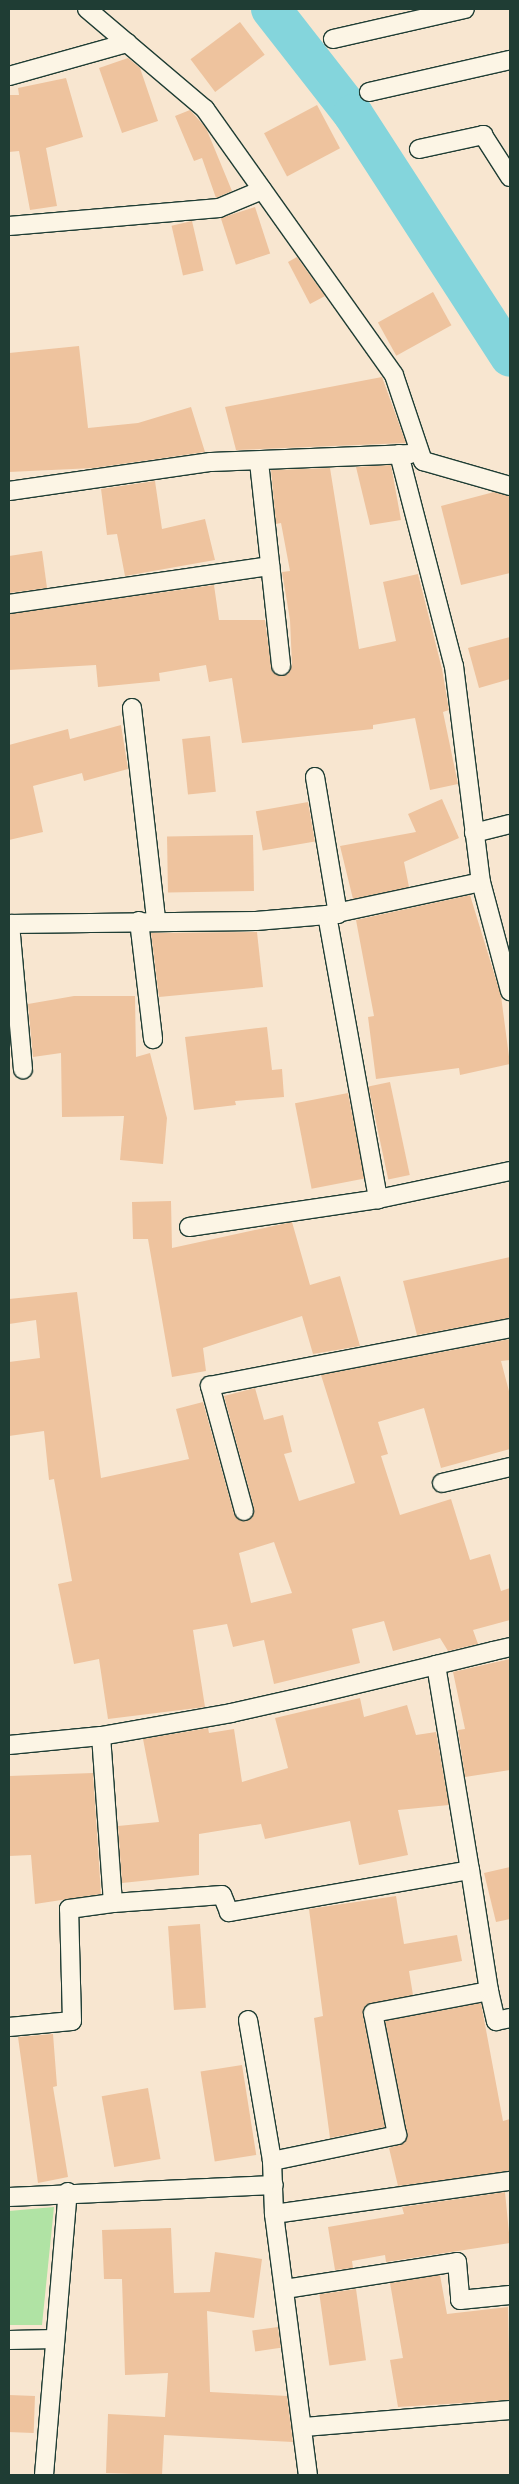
<!DOCTYPE html>
<html>
<head>
<meta charset="utf-8">
<style>
	body { margin:0 }
	#map { position:relative; width:519px; height:2484px; overflow:hidden; background:#f8e6d0; font-family:Mynerve,sans-serif }
	div>[style] { position:absolute }
	[style*='--x'] { left:calc(var(--x)*1px); top:calc(var(--y)*1px); width:calc(var(--w)*1px); rotate:calc(var(--a)*1deg) }
	.green>* { inset:0; background:#b0e3a4 }
	.river>* { height:40px; margin:-20px; padding:0 20px; transform-origin:20px; border-radius:20px; background:#84d5dc }
	.building>* { inset:0; background:#eec39e; transform-origin:0 0 }
	.roads { filter:drop-shadow(1px 0 #1f3d34) drop-shadow(-1px 0 #1f3d34) drop-shadow(0 1px #1f3d34) drop-shadow(0 -1px #1f3d34) }
	.minor>* { height:18px; margin:-9px; padding:0 9px; transform-origin:9px; border-radius:9px; background:#fcf5e5 }
	span { translate:-50% -50%; white-space:nowrap; text-align:center; line-height:1.15; -webkit-text-stroke:4px #fcf5e5; paint-order:stroke }
	.frame { position:absolute; inset:0; border:10px solid #1f3d34; pointer-events:none }
</style>
</head>
<body>
<div id="map">
	<div class="green">
		<div style="clip-path:polygon(54px 2207px,42px 2325px,9px 2325px,9px 2211px)"></div>
	</div>
	<div class="river">
		<div style="--x:271;--y:9;--w:133;--a:52"></div>
		<div style="--x:353;--y:114;--w:289;--a:57.1"></div>
	</div>
	<div class="building">
		<div style="left:240px;top:22px;width:41px;height:62px;rotate:53deg"></div>
		<div style="clip-path:polygon(128px 58px,140px 68px,158px 121px,122px 133px,99px 68px)"></div>
		<div style="clip-path:polygon(66px 78px,83px 137px,46px 148px,57px 206px,30px 210px,19px 151px,9px 152px,9px 95px,19px 95px,18px 88px)"></div>
		<div style="left:317px;top:105px;width:49px;height:60px;rotate:62deg"></div>
		<div style="clip-path:polygon(190px 110px,206px 128px,232px 191px,216px 198px,202px 158px,194px 161px,175px 116px)"></div>
		<div style="left:255px;top:207px;width:49px;height:36px;rotate:72deg"></div>
		<div style="left:192px;top:221px;width:51px;height:21px;rotate:77deg"></div>
		<div style="clip-path:polygon(297px 257px,325px 296px,310px 304px,288px 262px)"></div>
		<div style="left:433px;top:292px;width:38px;height:63px;rotate:61deg"></div>
		<div style="clip-path:polygon(79px 346px,88px 428px,138px 423px,191px 407px,205px 452px,94px 468px,9px 472px,9px 353px)"></div>
		<div style="clip-path:polygon(382px 377px,406px 443px,236px 450px,225px 407px)"></div>
		<div style="clip-path:polygon(391px 465px,401px 520px,370px 525px,356px 467px)"></div>
		<div style="clip-path:polygon(330px 468px,359px 649px,396px 641px,383px 582px,418px 574px,442px 669px,449px 710px,443px 712px,458px 784px,430px 790px,415px 718px,373px 725px,373px 729px,242px 743px,232px 678px,209px 682px,206px 665px,159px 673px,160px 681px,98px 687px,96px 665px,9px 670px,9px 614px,214px 585px,219px 620px,265px 620px,272px 672px,287px 675px,292px 665px,290px 620px,282px 572px,290px 571px,281px 523px,276px 524px,271px 470px)"></div>
		<div style="clip-path:polygon(155px 481px,162px 529px,205px 519px,215px 560px,125px 576px,117px 534px,107px 535px,101px 489px)"></div>
		<div style="clip-path:polygon(494px 492px,510px 496px,510px 573px,461px 585px,441px 506px)"></div>
		<div style="clip-path:polygon(42px 551px,47px 588px,9px 593px,9px 556px)"></div>
		<div style="clip-path:polygon(510px 637px,510px 679px,479px 688px,468px 648px)"></div>
		<div style="clip-path:polygon(121px 725px,128px 769px,84px 781px,82px 773px,33px 786px,43px 832px,9px 840px,9px 745px,68px 729px,70px 739px)"></div>
		<div style="left:210px;top:736px;width:56px;height:28px;rotate:84deg"></div>
		<div style="clip-path:polygon(442px 799px,459px 838px,404px 862px,409px 887px,353px 899px,340px 846px,416px 832px,408px 814px)"></div>
		<div style="left:308px;top:802px;width:40px;height:53px;rotate:80deg"></div>
		<div style="left:253px;top:835px;width:56px;height:86px;rotate:89deg"></div>
		<div style="clip-path:polygon(470px 895px,501px 996px,510px 1064px,460px 1075px,459px 1068px,376px 1079px,368px 1017px,374px 1016px,356px 920px)"></div>
		<div style="clip-path:polygon(257px 932px,263px 987px,159px 997px,151px 933px)"></div>
		<div style="clip-path:polygon(74px 996px,135px 996px,136px 1057px,150px 1053px,167px 1118px,163px 1164px,120px 1160px,124px 1116px,62px 1117px,61px 1053px,33px 1057px,28px 1004px)"></div>
		<div style="clip-path:polygon(267px 1027px,272px 1070px,282px 1069px,284px 1097px,235px 1101px,236px 1105px,194px 1110px,185px 1037px)"></div>
		<div style="left:390px;top:1082px;width:95px;height:22px;rotate:78deg"></div>
		<div style="left:348px;top:1093px;width:87px;height:54px;rotate:79deg"></div>
		<div style="clip-path:polygon(171px 1201px,172px 1248px,292px 1222px,310px 1285px,340px 1276px,360px 1346px,313px 1354px,302px 1316px,203px 1348px,206px 1371px,172px 1377px,148px 1239px,133px 1239px,132px 1202px)"></div>
		<div style="clip-path:polygon(510px 1257px,510px 1318px,417px 1335px,403px 1281px)"></div>
		<div style="clip-path:polygon(evenodd,77px 1292px,101px 1478px,189px 1459px,176px 1409px,203px 1402px,234px 1514px,242px 1521px,252px 1518px,254px 1508px,224px 1396px,255px 1388px,264px 1420px,283px 1415px,292px 1452px,284px 1454px,299px 1501px,355px 1483px,321px 1375px,510px 1339px,510px 1360px,501px 1361px,510px 1395px,510px 1449px,441px 1468px,424px 1408px,378px 1422px,388px 1454px,381px 1456px,400px 1515px,451px 1499px,470px 1560px,490px 1554px,501px 1591px,510px 1588px,510px 1620px,473px 1630px,478px 1644px,448px 1651px,440px 1638px,393px 1651px,384px 1621px,352px 1629px,360px 1663px,274px 1684px,264px 1640px,233px 1647px,227px 1624px,193px 1630px,205px 1707px,108px 1719px,99px 1659px,74px 1664px,58px 1584px,72px 1581px,54px 1479px,49px 1480px,44px 1431px,9px 1436px,9px 1362px,40px 1358px,36px 1320px,9px 1324px,9px 1299px,77px 1292px,274px 1542px,292px 1593px,251px 1603px,239px 1553px,274px 1542px)"></div>
		<div style="clip-path:polygon(510px 1659px,510px 1770px,465px 1777px,458px 1730px,465px 1729px,453px 1672px)"></div>
		<div style="clip-path:polygon(360px 1698px,364px 1717px,407px 1705px,416px 1735px,436px 1732px,449px 1805px,398px 1810px,408px 1855px,359px 1865px,350px 1821px,265px 1839px,261px 1824px,199px 1834px,199px 1875px,122px 1883px,118px 1826px,159px 1822px,143px 1739px,208px 1728px,209px 1733px,234px 1729px,242px 1782px,288px 1768px,275px 1718px)"></div>
		<div style="clip-path:polygon(93px 1773px,101px 1894px,35px 1904px,31px 1855px,9px 1856px,9px 1776px)"></div>
		<div style="clip-path:polygon(510px 1867px,510px 1919px,496px 1922px,484px 1873px)"></div>
		<div style="clip-path:polygon(396px 1896px,404px 1944px,457px 1935px,462px 1961px,409px 1971px,413px 1995px,366px 2005px,363px 2015px,385px 2127px,330px 2138px,314px 2018px,323px 2016px,309px 1909px)"></div>
		<div style="left:200px;top:1924px;width:84px;height:32px;rotate:86deg"></div>
		<div style="clip-path:polygon(481px 2003px,503px 2121px,510px 2119px,510px 2171px,398px 2186px,389px 2148px,404px 2143px,407px 2133px,385px 2021px)"></div>
		<div style="clip-path:polygon(53px 2034px,57px 2086px,53px 2087px,68px 2177px,38px 2183px,18px 2037px)"></div>
		<div style="left:242px;top:2065px;width:91px;height:42px;rotate:81deg"></div>
		<div style="left:148px;top:2088px;width:72px;height:47px;rotate:80deg"></div>
		<div style="clip-path:polygon(505px 2192px,510px 2243px,386px 2262px,385px 2255px,352px 2261px,353px 2268px,335px 2270px,328px 2227px,404px 2214px,402px 2207px)"></div>
		<div style="clip-path:polygon(171px 2228px,174px 2293px,210px 2292px,215px 2252px,262px 2259px,254px 2318px,207px 2311px,210px 2392px,287px 2396px,293px 2442px,164px 2435px,162px 2475px,106px 2473px,108px 2414px,165px 2417px,168px 2373px,125px 2375px,122px 2279px,104px 2279px,102px 2230px)"></div>
		<div style="clip-path:polygon(440px 2275px,447px 2314px,508px 2307px,510px 2400px,398px 2407px,390px 2360px,403px 2358px,390px 2283px)"></div>
		<div style="left:356px;top:2289px;width:72px;height:37px;rotate:82deg"></div>
		<div style="left:278px;top:2327px;width:21px;height:26px;rotate:82deg"></div>
		<div style="left:9px;top:2395px;width:26px;height:37px;rotate:2deg"></div>
	</div>
	<div class="roads">
		<div class="minor">
			<div style="--x:87;--y:9;--w:155;--a:40.3"></div>
			<div style="--x:205;--y:109;--w:326;--a:54.6"></div>
			<div style="--x:394;--y:375;--w:91;--a:71.4"></div>
			<div style="--x:423;--y:461;--w:91;--a:16"></div>
			<div style="--x:333;--y:39;--w:135;--a:-12.8"></div>
			<div style="--x:9;--y:76;--w:123;--a:-15.6"></div>
			<div style="--x:369;--y:92;--w:145;--a:-12.8"></div>
			<div style="--x:419;--y:149;--w:66;--a:-12.3"></div>
			<div style="--x:483;--y:135;--w:50;--a:57.3"></div>
			<div style="--x:9;--y:226;--w:211;--a:-4.9"></div>
			<div style="--x:219;--y:208;--w:47;--a:-22.7"></div>
			<div style="--x:399;--y:454;--w:219;--a:75.5"></div>
			<div style="--x:454;--y:666;--w:218;--a:82.9"></div>
			<div style="--x:481;--y:882;--w:113;--a:75.1"></div>
			<div style="--x:259;--y:462;--w:205;--a:83.8"></div>
			<div style="--x:9;--y:491;--w:204;--a:-8.2"></div>
			<div style="--x:211;--y:462;--w:200;--a:-2.3"></div>
			<div style="--x:9;--y:604;--w:264;--a:-8.3"></div>
			<div style="--x:132;--y:708;--w:212;--a:83.5"></div>
			<div style="--x:315;--y:777;--w:139;--a:80.5"></div>
			<div style="--x:474;--y:833;--w:37;--a:-14"></div>
			<div style="--x:327;--y:915;--w:289;--a:79.8"></div>
			<div style="--x:139;--y:921;--w:119;--a:83.2"></div>
			<div style="--x:9;--y:924;--w:247;--a:-0.7"></div>
			<div style="--x:256;--y:921;--w:71;--a:-4.8"></div>
			<div style="--x:327;--y:915;--w:157;--a:-12.1"></div>
			<div style="--x:10;--y:924;--w:146;--a:84.9"></div>
			<div style="--x:189;--y:1227;--w:191;--a:-8.4"></div>
			<div style="--x:378;--y:1199;--w:135;--a:-12"></div>
			<div style="--x:442;--y:1483;--w:70;--a:-13.2"></div>
			<div style="--x:244;--y:1511;--w:130;--a:-105.2"></div>
			<div style="--x:210;--y:1386;--w:306;--a:-10.9"></div>
			<div style="--x:436;--y:1665;--w:208;--a:80.6"></div>
			<div style="--x:470;--y:1870;--w:245;--a:170.1"></div>
			<div style="--x:229;--y:1912;--w:18;--a:-112"></div>
			<div style="--x:222;--y:1895;--w:109;--a:175.8"></div>
			<div style="--x:113;--y:1903;--w:167;--a:-94.1"></div>
			<div style="--x:101;--y:1736;--w:132;--a:-10"></div>
			<div style="--x:231;--y:1713;--w:82;--a:-12.7"></div>
			<div style="--x:311;--y:1695;--w:129;--a:-13.5"></div>
			<div style="--x:436;--y:1665;--w:59;--a:-13.8"></div>
			<div style="--x:493;--y:1651;--w:17;--a:-13"></div>
			<div style="--x:9;--y:1745;--w:92;--a:-5.6"></div>
			<div style="--x:489;--y:1991;--w:31;--a:77"></div>
			<div style="--x:496;--y:2021;--w:14;--a:-12"></div>
			<div style="--x:248;--y:2020;--w:143;--a:80.3"></div>
			<div style="--x:272;--y:2161;--w:53;--a:87.8"></div>
			<div style="--x:274;--y:2214;--w:263;--a:82.6"></div>
			<div style="--x:9;--y:2027;--w:63;--a:-5.4"></div>
			<div style="--x:72;--y:2021;--w:112;--a:-91.5"></div>
			<div style="--x:69;--y:1909;--w:44;--a:-7.8"></div>
			<div style="--x:272;--y:2161;--w:128;--a:-11.7"></div>
			<div style="--x:397;--y:2135;--w:124;--a:-101.1"></div>
			<div style="--x:373;--y:2013;--w:118;--a:-10.7"></div>
			<div style="--x:489;--y:1991;--w:122;--a:-98.9"></div>
			<div style="--x:9;--y:2197;--w:265;--a:-2.6"></div>
			<div style="--x:274;--y:2214;--w:238;--a:-8"></div>
			<div style="--x:285;--y:2289;--w:174;--a:-8.9"></div>
			<div style="--x:457;--y:2262;--w:38;--a:85"></div>
			<div style="--x:460;--y:2300;--w:50;--a:-5.7"></div>
			<div style="--x:9;--y:2340;--w:46;--a:-1.2"></div>
			<div style="--x:304;--y:2427;--w:207;--a:-4.7"></div>
			<div style="--x:44;--y:2475;--w:284;--a:-85.2"></div>
		</div>
	</div>
	<div class="frame"></div>
</div>
</body>
</html>
